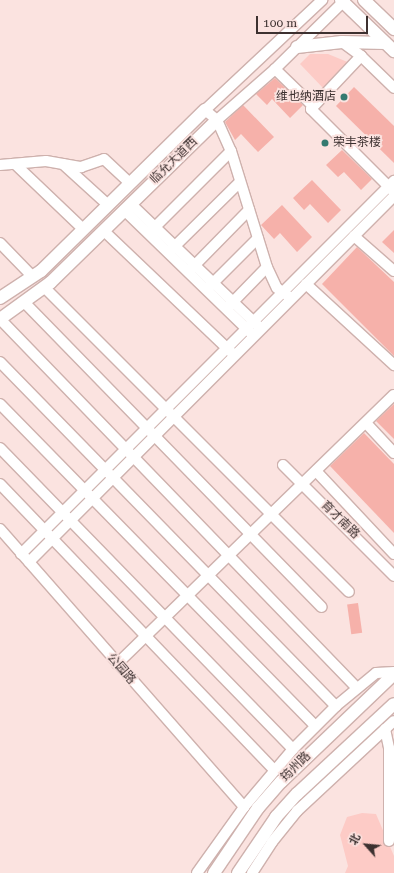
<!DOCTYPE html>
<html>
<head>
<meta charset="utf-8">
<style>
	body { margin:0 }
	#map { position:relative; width:394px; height:873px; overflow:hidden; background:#fbe3e0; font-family:"Roboto Serif","Noto Sans SC",serif }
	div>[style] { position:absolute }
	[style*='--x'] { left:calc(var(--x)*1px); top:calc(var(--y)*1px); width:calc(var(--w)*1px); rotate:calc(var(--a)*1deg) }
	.green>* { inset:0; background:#fdcbc6 }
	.building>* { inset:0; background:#f6b1aa; transform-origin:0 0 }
	.roads { filter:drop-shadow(1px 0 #ceb1ad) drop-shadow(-1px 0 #ceb1ad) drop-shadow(0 1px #ceb1ad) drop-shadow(0 -1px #ceb1ad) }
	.minor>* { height:10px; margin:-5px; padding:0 5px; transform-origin:5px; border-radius:5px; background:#fff }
	.major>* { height:12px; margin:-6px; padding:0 6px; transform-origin:6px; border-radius:6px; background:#fff }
	.dots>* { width:11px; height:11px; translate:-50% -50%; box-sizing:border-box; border:2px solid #fbe3e0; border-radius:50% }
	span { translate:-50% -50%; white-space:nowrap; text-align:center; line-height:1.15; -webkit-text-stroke:3.5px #fbe3e0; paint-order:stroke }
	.poi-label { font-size:12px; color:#3d3130 }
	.right { translate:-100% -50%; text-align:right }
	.left { translate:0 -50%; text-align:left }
	.street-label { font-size:12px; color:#3d3130 }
	.north { position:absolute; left:346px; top:825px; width:40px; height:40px; -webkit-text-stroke:3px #fbe3e0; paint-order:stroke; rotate:297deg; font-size:11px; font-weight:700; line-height:16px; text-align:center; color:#3d3130 }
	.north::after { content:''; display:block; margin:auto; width:14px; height:18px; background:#3d3130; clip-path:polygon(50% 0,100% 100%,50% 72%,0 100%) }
	.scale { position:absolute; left:256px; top:16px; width:112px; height:18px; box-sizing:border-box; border:2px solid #3d3130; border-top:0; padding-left:5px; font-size:12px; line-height:14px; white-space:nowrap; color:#3d3130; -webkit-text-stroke:3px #fbe3e0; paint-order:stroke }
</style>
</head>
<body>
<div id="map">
	<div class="green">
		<div style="clip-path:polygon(310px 54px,328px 54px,350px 63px,324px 89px,300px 64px)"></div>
		<div style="clip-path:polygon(362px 813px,376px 814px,394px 856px,394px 873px,345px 873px,348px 866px,340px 835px,347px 817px)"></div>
	</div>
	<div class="building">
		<div style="clip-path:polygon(275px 78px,303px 105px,290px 118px,272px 99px,267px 105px,256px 94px)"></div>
		<div style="clip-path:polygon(354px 87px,394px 126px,394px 163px,336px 106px)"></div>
		<div style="clip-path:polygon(243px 105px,274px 137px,258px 152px,241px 134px,235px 140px,225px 122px)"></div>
		<div style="clip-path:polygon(342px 150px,372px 179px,361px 190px,344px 172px,338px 177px,326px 165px)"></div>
		<div style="clip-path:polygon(312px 180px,341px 210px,328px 223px,310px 204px,304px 210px,293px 198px)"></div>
		<div style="clip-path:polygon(282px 205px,312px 237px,297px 252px,280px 233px,274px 239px,261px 225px)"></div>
		<div style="clip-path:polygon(394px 230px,394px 253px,382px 242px)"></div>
		<div style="clip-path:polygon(357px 247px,394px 282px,394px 356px,322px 284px)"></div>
		<div style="clip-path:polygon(394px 404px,394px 439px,376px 421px)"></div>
		<div style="clip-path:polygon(364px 433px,394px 464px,394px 533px,330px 466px)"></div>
		<div style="left:358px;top:603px;width:30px;height:11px;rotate:82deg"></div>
	</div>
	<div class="roads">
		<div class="minor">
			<div style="--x:342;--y:42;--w:24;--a:36"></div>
			<div style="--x:361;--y:56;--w:46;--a:44.1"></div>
			<div style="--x:361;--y:56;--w:73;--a:133.3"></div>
			<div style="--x:311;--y:109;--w:115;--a:45"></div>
			<div style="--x:275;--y:69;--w:53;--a:44.2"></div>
			<div style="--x:205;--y:110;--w:16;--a:40"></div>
			<div style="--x:217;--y:120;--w:34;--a:66"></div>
			<div style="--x:231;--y:151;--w:121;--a:72.8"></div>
			<div style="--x:267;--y:267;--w:23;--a:65"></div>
			<div style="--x:277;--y:288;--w:14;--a:36"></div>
			<div style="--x:205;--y:110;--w:161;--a:-43.2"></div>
			<div style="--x:217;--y:120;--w:77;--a:-41.3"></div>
			<div style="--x:275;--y:69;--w:98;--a:-44.6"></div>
			<div style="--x:15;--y:164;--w:94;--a:43.7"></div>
			<div style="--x:63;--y:164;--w:61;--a:42.3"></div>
			<div style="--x:0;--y:165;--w:46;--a:-5"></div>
			<div style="--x:46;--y:161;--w:36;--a:10"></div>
			<div style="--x:81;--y:167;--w:24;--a:-19"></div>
			<div style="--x:104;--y:159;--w:35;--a:43"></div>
			<div style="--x:131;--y:204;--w:176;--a:43.8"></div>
			<div style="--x:124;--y:210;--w:177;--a:44.1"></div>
			<div style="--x:104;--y:231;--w:177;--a:43.6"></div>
			<div style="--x:151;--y:231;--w:113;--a:-45"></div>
			<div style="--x:354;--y:236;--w:53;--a:41.2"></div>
			<div style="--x:0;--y:243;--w:46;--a:45.9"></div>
			<div style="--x:171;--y:250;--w:97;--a:-44.6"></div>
			<div style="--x:191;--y:269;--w:83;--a:-45.5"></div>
			<div style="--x:306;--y:284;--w:120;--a:42.6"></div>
			<div style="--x:44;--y:287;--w:431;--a:45"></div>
			<div style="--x:209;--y:287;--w:69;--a:-45"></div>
			<div style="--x:24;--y:302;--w:426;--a:45.7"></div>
			<div style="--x:229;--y:306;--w:54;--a:-45.7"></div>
			<div style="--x:0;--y:319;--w:513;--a:45.95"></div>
			<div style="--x:0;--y:362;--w:481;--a:45.7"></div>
			<div style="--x:0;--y:404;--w:450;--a:45.6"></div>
			<div style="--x:366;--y:423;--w:41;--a:47"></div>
			<div style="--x:0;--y:448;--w:420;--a:45.8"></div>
			<div style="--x:283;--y:465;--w:157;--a:45"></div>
			<div style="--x:316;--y:471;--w:114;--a:46.8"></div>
			<div style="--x:0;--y:484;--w:395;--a:46.2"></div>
			<div style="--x:0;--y:529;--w:370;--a:48.7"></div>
			<div style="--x:21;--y:554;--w:528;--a:-45"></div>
			<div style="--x:29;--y:562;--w:517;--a:-45.08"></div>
			<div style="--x:117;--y:664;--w:386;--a:-44.2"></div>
			<div style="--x:385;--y:729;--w:19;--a:78"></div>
			<div style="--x:389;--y:748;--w:93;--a:90"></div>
			<div style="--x:197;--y:873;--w:81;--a:-54.5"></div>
			<div style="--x:244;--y:807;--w:76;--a:-49.8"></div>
			<div style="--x:293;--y:749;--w:61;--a:-45"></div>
			<div style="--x:336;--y:706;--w:52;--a:-39.5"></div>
			<div style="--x:376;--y:673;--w:18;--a:-3"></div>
			<div style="--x:252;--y:873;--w:37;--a:-57"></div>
			<div style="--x:272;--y:842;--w:40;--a:-51"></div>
			<div style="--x:297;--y:811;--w:132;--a:-42.9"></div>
		</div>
		<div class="major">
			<div style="--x:341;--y:0;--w:74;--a:43.9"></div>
			<div style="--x:364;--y:0;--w:42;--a:44"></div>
			<div style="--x:297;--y:47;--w:45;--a:-6.3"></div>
			<div style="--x:342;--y:42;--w:43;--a:1.3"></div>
			<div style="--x:0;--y:298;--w:49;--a:-33.4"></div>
			<div style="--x:41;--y:271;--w:230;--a:-44.5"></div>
			<div style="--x:0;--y:319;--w:62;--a:-35.8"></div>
			<div style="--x:50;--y:283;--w:233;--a:-44.3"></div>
			<div style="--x:214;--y:873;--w:78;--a:-55.9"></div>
			<div style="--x:258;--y:808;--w:35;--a:-49"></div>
			<div style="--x:281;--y:782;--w:156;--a:-43.7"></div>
			<div style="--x:238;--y:873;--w:68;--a:-55.8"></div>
			<div style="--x:276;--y:817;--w:31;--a:-48"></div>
			<div style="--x:297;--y:794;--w:132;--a:-42.9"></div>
		</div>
	</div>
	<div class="dots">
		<div style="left:344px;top:97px;background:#347a70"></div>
		<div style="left:325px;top:143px;background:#347a70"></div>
	</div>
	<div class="poi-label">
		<span class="right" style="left:336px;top:97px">维也纳酒店</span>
		<span class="left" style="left:333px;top:143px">荣丰茶楼</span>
	</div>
	<div class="street-label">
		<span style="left:174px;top:161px;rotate:-44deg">临允大道西</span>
		<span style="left:340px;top:520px;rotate:44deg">育才南路</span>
		<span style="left:121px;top:669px;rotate:49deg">公园路</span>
		<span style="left:296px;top:767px;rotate:-45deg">筠州路</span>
	</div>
	<div class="north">北</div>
	<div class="scale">100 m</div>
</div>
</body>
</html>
